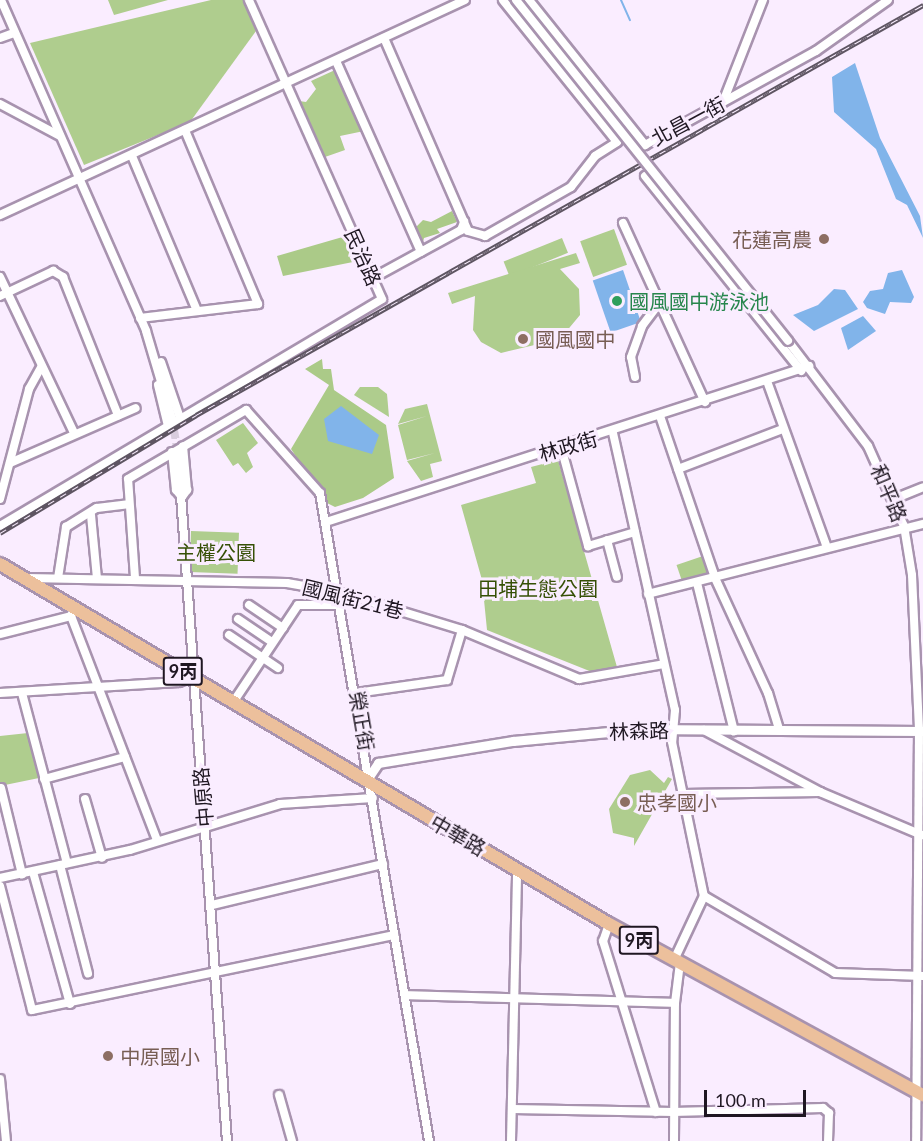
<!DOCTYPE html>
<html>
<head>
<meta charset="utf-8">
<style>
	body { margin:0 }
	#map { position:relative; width:923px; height:1141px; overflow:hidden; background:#faedff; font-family:Lato,"Noto Sans TC",sans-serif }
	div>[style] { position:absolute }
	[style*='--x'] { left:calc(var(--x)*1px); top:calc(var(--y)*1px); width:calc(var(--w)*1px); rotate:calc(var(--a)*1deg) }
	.green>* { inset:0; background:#afcd8e; transform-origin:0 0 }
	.forest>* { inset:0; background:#abca88 }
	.water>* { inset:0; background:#81b4ea; transform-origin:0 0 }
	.stream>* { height:2px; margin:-1px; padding:0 1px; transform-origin:1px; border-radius:1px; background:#81b4ea }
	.minor-tunnel>* { height:8px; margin-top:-4px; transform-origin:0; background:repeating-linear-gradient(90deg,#d9cdde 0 8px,transparent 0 12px) }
	.roads { filter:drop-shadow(2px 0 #a893af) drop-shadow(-2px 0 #a893af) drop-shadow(0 2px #a893af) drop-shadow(0 -2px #a893af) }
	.minor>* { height:8px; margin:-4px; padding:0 4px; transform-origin:4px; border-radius:4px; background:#fff }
	.tertiary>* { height:9px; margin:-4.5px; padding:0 4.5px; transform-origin:4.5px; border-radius:4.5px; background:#fff }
	.primary>* { height:12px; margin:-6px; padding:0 6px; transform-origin:6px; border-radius:6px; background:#ecc09c }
	.rail>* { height:4.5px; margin-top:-2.25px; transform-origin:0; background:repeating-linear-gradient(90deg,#faedff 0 7px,#5e5562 0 14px); box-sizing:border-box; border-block:2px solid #5e5562 }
	.bridges { filter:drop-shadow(2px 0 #a893af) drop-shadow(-2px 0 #a893af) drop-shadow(0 2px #a893af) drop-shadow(0 -2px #a893af) }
	.minor-bridge>* { height:8px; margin:-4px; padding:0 4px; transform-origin:4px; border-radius:4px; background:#fff }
	.dots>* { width:16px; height:16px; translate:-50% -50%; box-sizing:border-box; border:3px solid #faedff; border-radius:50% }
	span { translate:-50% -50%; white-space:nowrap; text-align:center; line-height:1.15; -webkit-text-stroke:6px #faedff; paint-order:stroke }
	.shield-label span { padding:2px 4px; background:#faedff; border:2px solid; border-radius:4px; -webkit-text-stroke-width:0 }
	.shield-label { font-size:18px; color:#1f1722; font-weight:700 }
	.street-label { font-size:20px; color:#1f1722 }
	.education-label { font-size:20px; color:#785e54 }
	.right { translate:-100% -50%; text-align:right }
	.left { translate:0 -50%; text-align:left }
	.leisure-label { font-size:20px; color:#27864d }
	.park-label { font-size:20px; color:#365006 }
	.scale { position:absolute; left:704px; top:1090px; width:102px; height:27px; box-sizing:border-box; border:3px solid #1f1722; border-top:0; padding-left:8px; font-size:18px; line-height:21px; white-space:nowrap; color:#1f1722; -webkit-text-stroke:4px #faedff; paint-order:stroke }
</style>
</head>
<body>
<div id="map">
	<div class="green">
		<div style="clip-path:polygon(108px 0,168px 0,114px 15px)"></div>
		<div style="clip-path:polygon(211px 0,248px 0,256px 31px,190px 122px,84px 165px,30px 43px)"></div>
		<div style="clip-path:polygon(335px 70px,364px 131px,340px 136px,345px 150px,325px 157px,299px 101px,306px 102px,316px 89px,311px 81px)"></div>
		<div style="left:614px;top:229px;width:38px;height:36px;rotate:70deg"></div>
		<div style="left:562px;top:238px;width:16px;height:63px;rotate:68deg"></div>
		<div style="clip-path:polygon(576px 253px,580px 263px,560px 269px,579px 289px,580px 315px,560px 339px,501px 353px,481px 342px,473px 330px,475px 296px,452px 304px,448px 293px)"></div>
		<div style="clip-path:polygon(360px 387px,378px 387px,387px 394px,389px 417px,354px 395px)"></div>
		<div style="clip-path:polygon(427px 404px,442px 461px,430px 464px,433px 477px,421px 481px,407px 461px,435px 453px,407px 460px,398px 425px,427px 416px,398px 424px,405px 409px)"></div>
		<div style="clip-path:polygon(243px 423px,258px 443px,247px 453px,253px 467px,246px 473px,238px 463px,233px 466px,216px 440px)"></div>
		<div style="clip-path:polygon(558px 460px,617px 667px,597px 674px,487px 630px,482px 580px,461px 505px,536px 483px,531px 467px)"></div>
		<div style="left:191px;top:531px;width:48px;height:41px;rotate:2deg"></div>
		<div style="left:703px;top:556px;width:18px;height:28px;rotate:71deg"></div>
		<div style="clip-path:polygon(28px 733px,39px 778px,0 786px,0 736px)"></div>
		<div style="clip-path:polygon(650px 770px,664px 783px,668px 777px,672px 779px,634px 846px,634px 838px,613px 833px,609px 809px,630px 775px)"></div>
	</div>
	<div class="forest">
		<div style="clip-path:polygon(452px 211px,457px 222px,437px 229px,440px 233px,424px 238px,422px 246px,413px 230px,423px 220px,431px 222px)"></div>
		<div style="clip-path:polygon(346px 236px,358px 261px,283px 276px,277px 256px)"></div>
		<div style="clip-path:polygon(322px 359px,323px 369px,331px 369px,334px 390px,386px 425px,394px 478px,363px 498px,335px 507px,327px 503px,291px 449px,329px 385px,305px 369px)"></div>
	</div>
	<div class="water">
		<div style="clip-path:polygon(855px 63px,880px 138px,920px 216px,923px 238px,907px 205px,896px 199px,876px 149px,834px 112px,832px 77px)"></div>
		<div style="left:623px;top:270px;width:55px;height:32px;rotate:71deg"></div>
		<div style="clip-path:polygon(902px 270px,914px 297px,911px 303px,890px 302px,885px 314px,867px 308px,863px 302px,870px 291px,883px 289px,888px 273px)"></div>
		<div style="clip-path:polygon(834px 289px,845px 290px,858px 309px,814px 331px,793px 315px,818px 305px)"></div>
		<div style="clip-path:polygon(863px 316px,876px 331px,848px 350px,841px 328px)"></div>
		<div style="clip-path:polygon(341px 406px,379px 435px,372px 454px,328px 441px,324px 419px)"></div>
	</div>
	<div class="stream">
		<div style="--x:621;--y:0;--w:22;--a:66"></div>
	</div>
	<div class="minor-tunnel">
		<div style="--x:172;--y:419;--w:35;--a:80"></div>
	</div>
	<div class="roads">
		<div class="minor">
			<div style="--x:1;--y:0;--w:361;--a:66.3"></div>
			<div style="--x:146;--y:331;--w:92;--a:73.5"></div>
			<div style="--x:529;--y:0;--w:186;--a:51.3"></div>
			<div style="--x:645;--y:145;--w:195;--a:-28.8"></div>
			<div style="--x:816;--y:51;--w:88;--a:-35.3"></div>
			<div style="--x:0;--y:38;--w:15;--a:-20"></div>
			<div style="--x:384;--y:38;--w:210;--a:66.5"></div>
			<div style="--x:468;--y:231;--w:18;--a:16"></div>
			<div style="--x:485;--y:236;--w:99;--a:-29.7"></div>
			<div style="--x:571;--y:187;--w:39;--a:-52"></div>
			<div style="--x:595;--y:156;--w:26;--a:-32"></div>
			<div style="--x:617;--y:142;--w:182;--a:-128.8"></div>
			<div style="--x:336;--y:61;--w:209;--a:66"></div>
			<div style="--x:723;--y:102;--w:110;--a:-68.6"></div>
			<div style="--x:0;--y:104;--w:68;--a:28.1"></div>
			<div style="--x:132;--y:156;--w:165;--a:67.2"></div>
			<div style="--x:645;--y:176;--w:250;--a:51.3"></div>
			<div style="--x:0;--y:215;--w:512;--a:-24.81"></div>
			<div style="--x:623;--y:223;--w:197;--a:65.4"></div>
			<div style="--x:0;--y:277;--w:173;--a:64.6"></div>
			<div style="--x:373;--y:278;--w:100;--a:-28.6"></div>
			<div style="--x:461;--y:230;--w:9;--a:-69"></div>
			<div style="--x:0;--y:296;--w:59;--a:-25.3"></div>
			<div style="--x:53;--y:271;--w:12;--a:31"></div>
			<div style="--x:63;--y:277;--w:149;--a:68.3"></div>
			<div style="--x:140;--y:318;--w:119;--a:-6.8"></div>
			<div style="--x:258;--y:304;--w:189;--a:-112.8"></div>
			<div style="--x:788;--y:341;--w:132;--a:52.7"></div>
			<div style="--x:868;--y:446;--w:88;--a:65.8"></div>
			<div style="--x:904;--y:526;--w:50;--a:80.7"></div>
			<div style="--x:912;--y:575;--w:156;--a:87.4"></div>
			<div style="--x:919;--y:731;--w:410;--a:90.4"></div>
			<div style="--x:161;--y:362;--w:59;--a:71.3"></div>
			<div style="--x:635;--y:377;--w:20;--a:-101"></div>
			<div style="--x:631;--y:357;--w:33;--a:-70"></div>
			<div style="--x:642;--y:326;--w:31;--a:-53"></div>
			<div style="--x:767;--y:381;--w:174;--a:70.2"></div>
			<div style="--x:158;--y:385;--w:42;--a:76.3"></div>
			<div style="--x:660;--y:416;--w:171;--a:71.2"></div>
			<div style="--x:715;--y:578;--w:127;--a:65.3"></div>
			<div style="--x:768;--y:693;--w:38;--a:73"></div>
			<div style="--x:613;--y:433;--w:284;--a:77.4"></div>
			<div style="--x:675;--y:710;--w:32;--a:95"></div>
			<div style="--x:672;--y:742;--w:157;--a:78.3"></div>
			<div style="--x:704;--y:896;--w:71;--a:115.1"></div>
			<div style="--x:561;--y:447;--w:103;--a:74.7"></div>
			<div style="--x:588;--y:546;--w:49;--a:-16.6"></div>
			<div style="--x:172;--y:452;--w:38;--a:84"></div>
			<div style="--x:176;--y:490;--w:9;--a:49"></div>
			<div style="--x:182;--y:497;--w:9;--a:-54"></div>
			<div style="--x:187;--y:490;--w:44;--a:-95.2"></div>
			<div style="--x:178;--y:453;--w:690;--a:85.93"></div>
			<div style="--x:10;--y:463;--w:137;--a:-23.6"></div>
			<div style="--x:678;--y:469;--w:112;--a:-20.9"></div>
			<div style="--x:0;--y:499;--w:114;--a:-75.2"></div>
			<div style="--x:29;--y:389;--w:25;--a:-61"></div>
			<div style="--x:894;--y:499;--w:31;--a:-22"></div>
			<div style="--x:91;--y:515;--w:64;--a:84.6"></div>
			<div style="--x:326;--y:522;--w:508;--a:-17.9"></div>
			<div style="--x:0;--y:526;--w:444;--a:-30.7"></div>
			<div style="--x:382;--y:299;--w:327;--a:-114"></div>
			<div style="--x:607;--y:540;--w:38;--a:75"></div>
			<div style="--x:27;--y:578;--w:260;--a:1.1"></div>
			<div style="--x:287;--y:583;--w:52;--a:10"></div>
			<div style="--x:338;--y:592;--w:130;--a:17"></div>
			<div style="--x:462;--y:630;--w:127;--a:22.7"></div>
			<div style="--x:579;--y:679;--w:86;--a:-10"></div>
			<div style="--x:58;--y:578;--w:52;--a:-81.1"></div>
			<div style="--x:66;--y:527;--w:36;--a:-32"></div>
			<div style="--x:97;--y:508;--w:31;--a:-7"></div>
			<div style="--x:135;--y:578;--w:99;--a:-94"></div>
			<div style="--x:128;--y:479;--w:137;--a:-30.3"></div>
			<div style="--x:246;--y:410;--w:111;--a:48.3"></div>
			<div style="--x:320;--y:493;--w:657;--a:80.45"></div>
			<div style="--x:697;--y:583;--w:153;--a:76"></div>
			<div style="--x:648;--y:594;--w:284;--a:-14.3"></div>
			<div style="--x:249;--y:605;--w:41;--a:34.1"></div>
			<div style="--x:75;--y:607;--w:10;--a:114"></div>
			<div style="--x:71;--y:616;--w:240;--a:69"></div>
			<div style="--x:238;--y:619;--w:41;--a:34.1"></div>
			<div style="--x:0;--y:634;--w:73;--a:-14.2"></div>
			<div style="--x:229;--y:635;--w:59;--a:34"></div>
			<div style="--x:0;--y:693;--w:179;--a:-3.5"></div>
			<div style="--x:179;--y:682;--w:14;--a:-21"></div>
			<div style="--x:22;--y:693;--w:176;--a:75.2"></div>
			<div style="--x:356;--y:693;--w:92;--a:-8.1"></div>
			<div style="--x:447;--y:680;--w:52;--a:-73.3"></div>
			<div style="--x:234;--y:701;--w:115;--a:-56.3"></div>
			<div style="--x:298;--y:605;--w:42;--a:0"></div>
			<div style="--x:704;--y:730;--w:132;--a:28.1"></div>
			<div style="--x:820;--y:792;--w:111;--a:22.9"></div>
			<div style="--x:44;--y:779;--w:84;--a:-15.2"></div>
			<div style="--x:1;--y:788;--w:89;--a:76.3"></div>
			<div style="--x:683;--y:794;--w:137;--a:-0.8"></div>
			<div style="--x:85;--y:799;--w:61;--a:73.9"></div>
			<div style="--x:60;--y:865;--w:112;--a:75.5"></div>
			<div style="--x:33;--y:872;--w:137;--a:74.3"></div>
			<div style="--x:0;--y:878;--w:133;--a:-12.2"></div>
			<div style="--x:130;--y:850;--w:157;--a:-17"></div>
			<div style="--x:280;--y:804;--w:93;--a:-3.7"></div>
			<div style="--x:0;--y:886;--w:128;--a:75.5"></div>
			<div style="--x:32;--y:1010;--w:370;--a:-11.7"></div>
			<div style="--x:704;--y:896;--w:152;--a:30.4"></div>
			<div style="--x:835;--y:973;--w:88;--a:2"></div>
			<div style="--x:212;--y:905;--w:176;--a:-13.5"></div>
			<div style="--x:609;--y:924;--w:18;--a:109"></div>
			<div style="--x:603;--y:941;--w:179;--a:72.8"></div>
			<div style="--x:406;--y:995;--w:269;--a:1.7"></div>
			<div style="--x:0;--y:1079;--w:62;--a:84.5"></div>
			<div style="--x:279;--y:1095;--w:48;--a:74.2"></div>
			<div style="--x:513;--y:1109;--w:160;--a:1.1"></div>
			<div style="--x:673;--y:1112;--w:150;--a:-1.5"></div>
			<div style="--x:823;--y:1108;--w:8;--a:40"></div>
			<div style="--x:829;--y:1113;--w:28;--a:92"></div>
			<div style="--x:511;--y:1141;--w:272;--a:-88.7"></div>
			<div style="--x:674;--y:1141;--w:138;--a:-89.6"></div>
			<div style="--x:675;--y:1003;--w:40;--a:-82.9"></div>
		</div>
		<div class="tertiary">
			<div style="--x:366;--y:781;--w:22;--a:-56"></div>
			<div style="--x:378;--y:763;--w:137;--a:-9.3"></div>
			<div style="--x:513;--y:741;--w:128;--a:-5.4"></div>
			<div style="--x:640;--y:729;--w:283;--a:0.4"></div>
		</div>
		<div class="primary">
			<div style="--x:0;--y:564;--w:707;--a:30.59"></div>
			<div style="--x:609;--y:924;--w:358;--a:28.6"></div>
		</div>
	</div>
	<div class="rail">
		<div style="--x:0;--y:533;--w:229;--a:-31"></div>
		<div style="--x:196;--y:415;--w:835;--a:-29.42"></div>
	</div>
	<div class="bridges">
		<div class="minor-bridge">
			<div style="--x:516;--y:0;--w:436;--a:51.4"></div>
		</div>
	</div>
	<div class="dots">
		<div style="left:824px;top:239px;background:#8d6e63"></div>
		<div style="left:617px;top:301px;background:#2e9e5b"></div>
		<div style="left:523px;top:339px;background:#8d6e63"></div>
		<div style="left:625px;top:802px;background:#8d6e63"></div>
		<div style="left:108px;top:1056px;background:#8d6e63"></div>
	</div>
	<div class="shield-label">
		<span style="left:183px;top:671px">9丙</span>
		<span style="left:639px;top:940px">9丙</span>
	</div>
	<div class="street-label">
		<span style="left:688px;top:121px;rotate:-28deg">北昌一街</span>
		<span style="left:363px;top:257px;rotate:66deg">民治路</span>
		<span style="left:568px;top:446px;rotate:-16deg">林政街</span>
		<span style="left:889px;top:493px;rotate:67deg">和平路</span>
		<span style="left:353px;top:599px;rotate:14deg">國風街21巷</span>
		<span style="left:362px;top:721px;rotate:80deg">榮正街</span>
		<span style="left:639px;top:731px;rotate:-2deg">林森路</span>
		<span style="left:203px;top:797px;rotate:-95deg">中原路</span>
		<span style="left:458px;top:835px;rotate:30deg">中華路</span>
	</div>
	<div class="education-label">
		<span class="right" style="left:812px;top:239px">花蓮高農</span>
		<span class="left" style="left:535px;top:339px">國風國中</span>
		<span class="left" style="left:637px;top:802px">忠孝國小</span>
		<span class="left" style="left:120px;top:1056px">中原國小</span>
	</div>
	<div class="leisure-label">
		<span class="left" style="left:629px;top:301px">國風國中游泳池</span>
	</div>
	<div class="park-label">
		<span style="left:216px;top:552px">主權公園</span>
		<span style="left:538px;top:588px">田埔生態公園</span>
	</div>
	<div class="scale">100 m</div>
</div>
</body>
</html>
